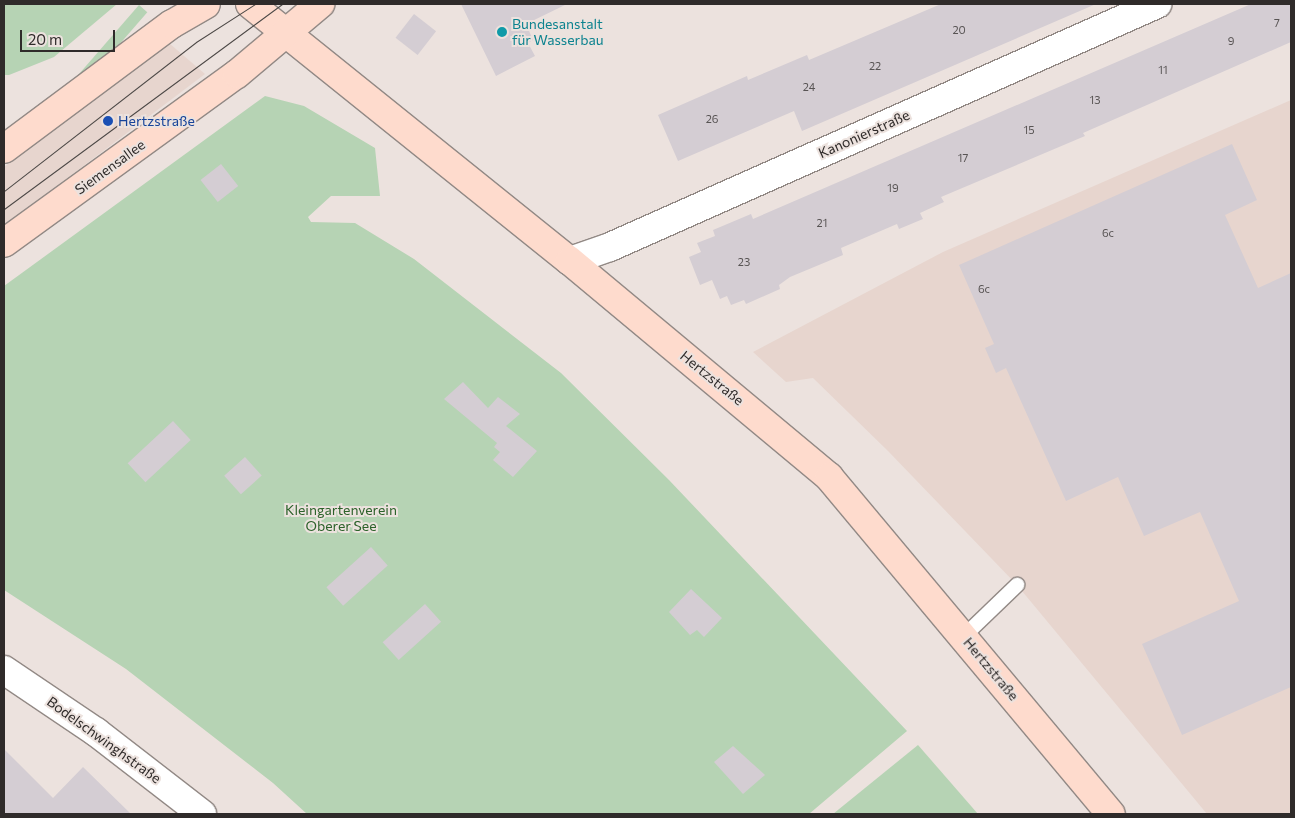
<!DOCTYPE html>
<html>
<head>
<meta charset="utf-8">
<style>
	body { margin:0 }
	#map { position:relative; width:1295px; height:818px; overflow:hidden; background:#ece2de; font-family:Commissioner,sans-serif }
	div>[style] { position:absolute }
	[style*='--x'] { left:calc(var(--x)*1px); top:calc(var(--y)*1px); width:calc(var(--w)*1px); rotate:calc(var(--a)*1deg) }
	.built>* { inset:0; background:#e7d5ce }
	.green>* { inset:0; background:#b6d3b4; transform-origin:0 0 }
	.building>* { inset:0; background:#d4cdd3; transform-origin:0 0 }
	.roads { filter:drop-shadow(1px 0 #928985) drop-shadow(-1px 0 #928985) drop-shadow(0 1px #928985) drop-shadow(0 -1px #928985) }
	.service>* { height:14px; margin:-7px; padding:0 7px; transform-origin:7px; border-radius:7px; background:#fff }
	.minor>* { height:28px; margin:-14px; padding:0 14px; transform-origin:14px; border-radius:14px; background:#fff }
	.secondary>* { height:28px; margin:-14px; padding:0 14px; transform-origin:14px; border-radius:14px; background:#fedbcd }
	.tram>* { height:1px; margin:-0.5px; padding:0 0.5px; transform-origin:0.5px; border-radius:0.5px; background:#4c4846 }
	.dots>* { width:14px; height:14px; translate:-50% -50%; box-sizing:border-box; border:2px solid #ece2de; border-radius:50% }
	span { translate:-50% -50%; white-space:nowrap; text-align:center; line-height:1.15; -webkit-text-stroke:4px #ece2de; paint-order:stroke }
	.number-label { font-size:11px; color:#585454 }
	.number-label span { -webkit-text-stroke-width:0 }
	.culture-label { font-size:14px; color:#0d838f }
	.left { translate:0 -50%; text-align:left }
	.transit-label { font-size:14px; color:#164399 }
	.street-label { font-size:14px; color:#2f2b2a }
	.park-label { font-size:14px; color:#2c622a }
	.frame { position:absolute; inset:0; border:5px solid #2f2b2a; pointer-events:none }
	.scale { position:absolute; left:20px; top:30px; width:95px; height:22px; box-sizing:border-box; border:2px solid #2f2b2a; border-top:0; padding-left:6px; font-size:15px; line-height:18px; white-space:nowrap; color:#2f2b2a; -webkit-text-stroke:4px #ece2de; paint-order:stroke }
</style>
</head>
<body>
<div id="map">
	<div class="built">
		<div style="clip-path:polygon(169px 43px,205px 74px,4px 226px,4px 167px)"></div>
		<div style="clip-path:polygon(1291px 100px,1291px 814px,1207px 814px,1017px 585px,888px 451px,813px 378px,786px 382px,753px 352px,943px 252px)"></div>
	</div>
	<div class="green">
		<div style="clip-path:polygon(4px 4px,117px 4px,54px 57px,9px 75px,4px 75px)"></div>
		<div style="left:139px;top:5px;width:11px;height:168px;rotate:41deg"></div>
		<div style="clip-path:polygon(265px 96px,304px 106px,375px 148px,380px 196px,331px 196px,308px 217px,311px 222px,355px 223px,414px 259px,561px 373px,669px 480px,907px 731px,809px 814px,307px 814px,273px 783px,126px 669px,4px 590px,4px 286px)"></div>
		<div style="clip-path:polygon(918px 745px,978px 814px,833px 814px)"></div>
	</div>
	<div class="building">
		<div style="clip-path:polygon(461px 4px,567px 4px,526px 24px,533px 40px,528px 43px,535px 56px,496px 76px)"></div>
		<div style="clip-path:polygon(941px 4px,1096px 4px,802px 131px,794px 111px,678px 161px,658px 115px,747px 76px,748px 80px,807px 55px,809px 60px)"></div>
		<div style="clip-path:polygon(1251px 4px,1291px 4px,1291px 42px,1083px 133px,1085px 136px,941px 197px,944px 202px,920px 213px,923px 219px,899px 229px,897px 224px,841px 248px,843px 255px,790px 277px,779px 285px,780px 289px,746px 304px,744px 300px,731px 305px,727px 296px,720px 299px,712px 280px,700px 285px,689px 257px,701px 252px,697px 243px,715px 236px,713px 230px,751px 214px,753px 219px)"></div>
		<div style="left:414px;top:14px;width:28px;height:30px;rotate:38deg"></div>
		<div style="clip-path:polygon(1232px 144px,1257px 200px,1225px 215px,1258px 288px,1291px 273px,1291px 687px,1182px 735px,1142px 644px,1239px 601px,1200px 512px,1144px 536px,1118px 477px,1066px 501px,1006px 368px,996px 373px,985px 348px,994px 344px,959px 265px)"></div>
		<div style="left:221px;top:164px;width:28px;height:26px;rotate:52deg"></div>
		<div style="clip-path:polygon(463px 382px,488px 408px,498px 397px,520px 414px,506px 426px,537px 451px,513px 477px,493px 460px,500px 452px,494px 447px,497px 443px,444px 399px)"></div>
		<div style="left:173px;top:421px;width:26px;height:62px;rotate:47deg"></div>
		<div style="left:245px;top:457px;width:25px;height:28px;rotate:48deg"></div>
		<div style="left:371px;top:547px;width:25px;height:60px;rotate:48deg"></div>
		<div style="clip-path:polygon(691px 589px,722px 618px,704px 637px,697px 630px,690px 635px,669px 612px)"></div>
		<div style="left:425px;top:604px;width:24px;height:57px;rotate:48deg"></div>
		<div style="clip-path:polygon(733px 746px,765px 775px,743px 794px,714px 762px)"></div>
		<div style="clip-path:polygon(4px 749px,53px 798px,83px 767px,131px 814px,4px 814px)"></div>
	</div>
	<div class="roads">
		<div class="service">
			<div style="--x:964;--y:636;--w:74;--a:-43.9"></div>
		</div>
		<div class="minor">
			<div style="--x:570;--y:261;--w:42;--a:-19.3"></div>
			<div style="--x:610;--y:247;--w:599;--a:-23.95"></div>
			<div style="--x:4;--y:670;--w:111;--a:34"></div>
			<div style="--x:96;--y:732;--w:134;--a:37.7"></div>
		</div>
		<div class="secondary">
			<div style="--x:250;--y:4;--w:410;--a:38.8"></div>
			<div style="--x:570;--y:261;--w:337;--a:39.8"></div>
			<div style="--x:829;--y:477;--w:439;--a:50.1"></div>
			<div style="--x:4;--y:149;--w:209;--a:-36.7"></div>
			<div style="--x:172;--y:24;--w:39;--a:-30"></div>
			<div style="--x:4;--y:243;--w:288;--a:-36"></div>
			<div style="--x:237;--y:74;--w:109;--a:-40.1"></div>
		</div>
	</div>
	<div class="tram">
		<div style="--x:4;--y:191;--w:243;--a:-37.8"></div>
		<div style="--x:196;--y:42;--w:70;--a:-32.8"></div>
		<div style="--x:4;--y:209;--w:345;--a:-36.4"></div>
	</div>
	<div class="dots">
		<div style="left:502px;top:32px;background:#0f9aa8"></div>
		<div style="left:108px;top:121px;background:#1a4fb4"></div>
	</div>
	<div class="number-label">
		<span style="left:1277px;top:23px">7</span>
		<span style="left:959px;top:30px">20</span>
		<span style="left:1231px;top:41px">9</span>
		<span style="left:875px;top:66px">22</span>
		<span style="left:1163px;top:70px">11</span>
		<span style="left:809px;top:87px">24</span>
		<span style="left:1095px;top:100px">13</span>
		<span style="left:712px;top:119px">26</span>
		<span style="left:1029px;top:130px">15</span>
		<span style="left:963px;top:158px">17</span>
		<span style="left:893px;top:188px">19</span>
		<span style="left:822px;top:223px">21</span>
		<span style="left:1108px;top:233px">6c</span>
		<span style="left:744px;top:262px">23</span>
		<span style="left:984px;top:289px">6c</span>
	</div>
	<div class="culture-label">
		<span class="left" style="left:512px;top:32px">Bundesanstalt<br>für Wasserbau</span>
	</div>
	<div class="transit-label">
		<span class="left" style="left:118px;top:121px">Hertzstraße</span>
	</div>
	<div class="street-label">
		<span style="left:864px;top:134px;rotate:-24deg">Kanonierstraße</span>
		<span style="left:110px;top:167px;rotate:-36deg">Siemensallee</span>
		<span style="left:712px;top:378px;rotate:39deg">Hertzstraße</span>
		<span style="left:991px;top:669px;rotate:50deg">Hertzstraße</span>
		<span style="left:104px;top:740px;rotate:36deg">Bodelschwinghstraße</span>
	</div>
	<div class="park-label">
		<span style="left:341px;top:518px">Kleingartenverein<br>Oberer See</span>
	</div>
	<div class="frame"></div>
	<div class="scale">20 m</div>
</div>
</body>
</html>
